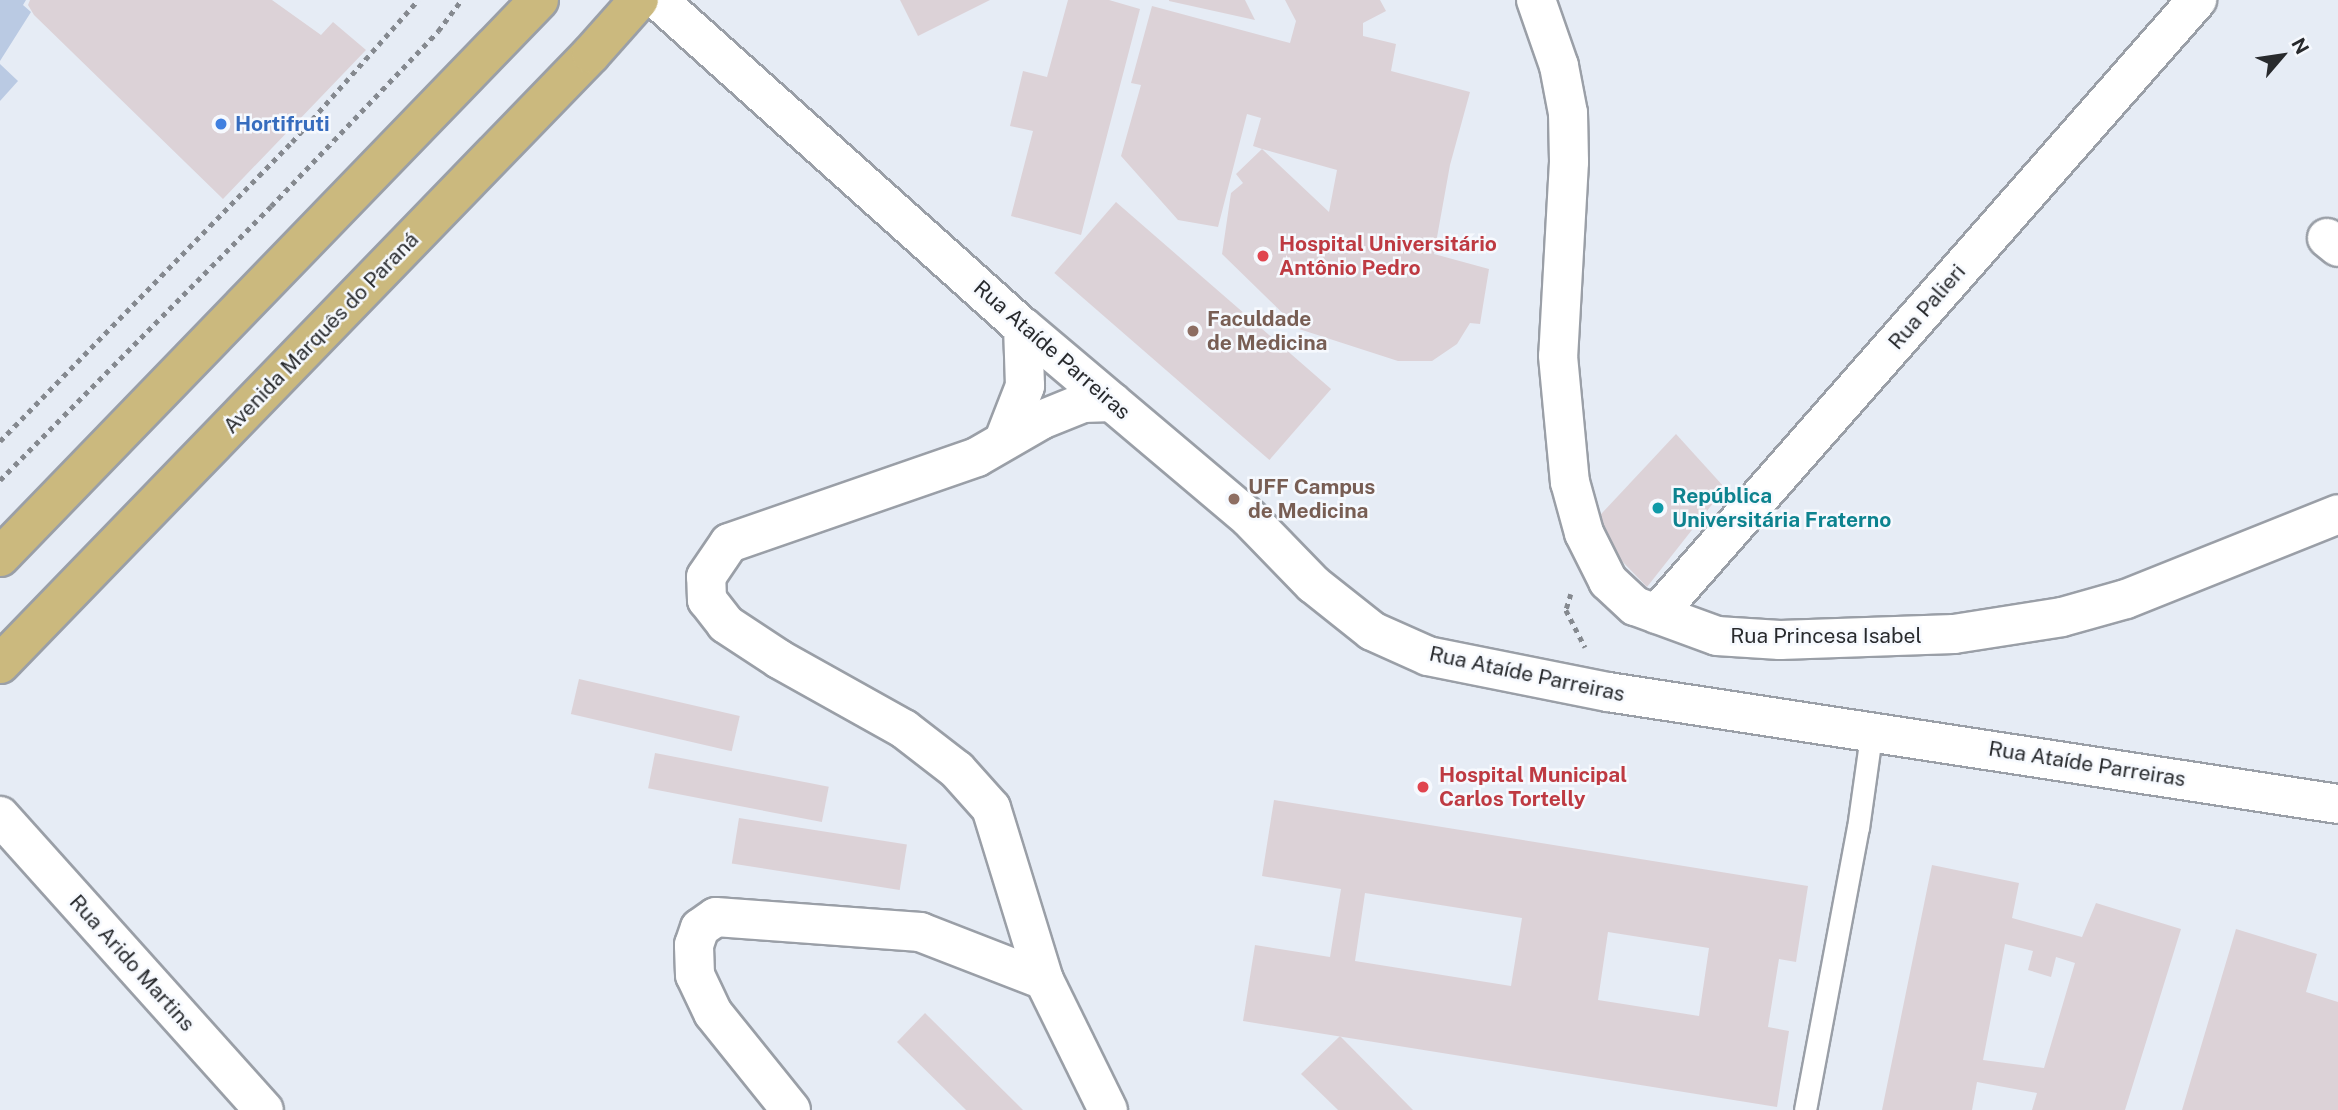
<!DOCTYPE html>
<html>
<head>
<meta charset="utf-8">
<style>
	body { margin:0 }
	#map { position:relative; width:2338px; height:1110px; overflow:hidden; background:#e6ecf5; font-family:"Public Sans",sans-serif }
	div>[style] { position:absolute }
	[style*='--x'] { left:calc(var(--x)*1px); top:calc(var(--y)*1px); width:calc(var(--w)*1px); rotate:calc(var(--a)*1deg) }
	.green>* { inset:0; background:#bacae3 }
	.building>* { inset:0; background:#dcd2d7; transform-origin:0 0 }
	.path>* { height:4.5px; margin-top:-2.25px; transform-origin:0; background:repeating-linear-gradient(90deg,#85898f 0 5px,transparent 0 10px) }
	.roads { filter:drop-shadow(2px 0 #9a9fa7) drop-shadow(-2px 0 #9a9fa7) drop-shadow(0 2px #9a9fa7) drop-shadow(0 -2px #9a9fa7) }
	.service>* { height:21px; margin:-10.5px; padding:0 10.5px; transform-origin:10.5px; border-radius:10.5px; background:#fff }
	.minor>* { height:38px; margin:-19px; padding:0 19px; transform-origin:19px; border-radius:19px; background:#fff }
	.primary>* { height:38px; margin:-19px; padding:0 19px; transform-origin:19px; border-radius:19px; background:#cbb97e }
	.dots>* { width:19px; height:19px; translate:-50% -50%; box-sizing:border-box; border:4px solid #f6f9fe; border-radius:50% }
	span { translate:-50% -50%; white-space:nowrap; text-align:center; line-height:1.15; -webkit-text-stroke:5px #f6f9fe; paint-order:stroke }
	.shop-label { font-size:21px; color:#366cbe; font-weight:700 }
	.left { translate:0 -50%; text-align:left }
	.health-label { font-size:21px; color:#be3a42; font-weight:700 }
	.street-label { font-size:21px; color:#282a2d }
	.education-label { font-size:21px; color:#785e54; font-weight:700 }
	.culture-label { font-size:21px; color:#0d838f; font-weight:700 }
	.north { position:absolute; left:2247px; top:21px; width:70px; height:70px; -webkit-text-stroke:5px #f6f9fe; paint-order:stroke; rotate:61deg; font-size:19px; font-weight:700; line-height:28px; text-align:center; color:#282a2d }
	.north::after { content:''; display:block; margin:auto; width:24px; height:32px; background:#282a2d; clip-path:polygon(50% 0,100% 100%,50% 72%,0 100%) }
</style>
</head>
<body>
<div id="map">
	<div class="green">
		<div style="clip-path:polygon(0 0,26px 0,23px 5px,31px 12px,0 61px)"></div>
		<div style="clip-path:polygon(0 64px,18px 81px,0 101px)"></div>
	</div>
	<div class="building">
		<div style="clip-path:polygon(30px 0,272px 0,321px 35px,333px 22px,366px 50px,223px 199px,34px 15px,28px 5px)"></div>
		<div style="clip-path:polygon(900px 0,990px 0,918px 36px)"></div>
		<div style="clip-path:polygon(1068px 0,1109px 0,1140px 9px,1081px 235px,1011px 216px,1033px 131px,1010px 126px,1023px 71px,1047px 77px)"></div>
		<div style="clip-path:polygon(1245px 0,1255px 20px,1169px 1px,1169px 0)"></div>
		<div style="clip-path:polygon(evenodd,1285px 0,1380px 0,1386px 11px,1363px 23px,1363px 36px,1396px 44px,1391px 71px,1470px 92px,1450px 165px,1434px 254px,1489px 269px,1480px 324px,1470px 323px,1457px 344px,1432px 361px,1398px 361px,1299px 329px,1222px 254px,1231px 193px,1243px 183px,1236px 174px,1262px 149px,1253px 146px,1261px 118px,1247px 114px,1218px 227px,1178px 220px,1121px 156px,1141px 85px,1131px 83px,1152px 6px,1290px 43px,1296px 21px,1285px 0,1262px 149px,1337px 170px,1329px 212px,1262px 149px)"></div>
		<div style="left:1116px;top:202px;width:285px;height:94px;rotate:41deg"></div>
		<div style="clip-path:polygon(1676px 434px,1725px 488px,1647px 587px,1589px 527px)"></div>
		<div style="left:579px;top:679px;width:165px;height:36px;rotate:13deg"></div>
		<div style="left:655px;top:753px;width:177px;height:36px;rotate:11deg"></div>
		<div style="clip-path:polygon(evenodd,1274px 800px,1808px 886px,1796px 962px,1779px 959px,1768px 1027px,1789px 1031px,1777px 1107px,1243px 1021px,1255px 945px,1330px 957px,1341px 889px,1262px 876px,1274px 800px,1365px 893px,1522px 918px,1511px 986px,1355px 961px,1365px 893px,1274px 800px,1608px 932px,1709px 948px,1699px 1016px,1598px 1000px,1608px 932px)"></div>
		<div style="left:739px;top:818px;width:170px;height:46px;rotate:9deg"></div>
		<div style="clip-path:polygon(evenodd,1932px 865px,2019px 883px,2012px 918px,2082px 937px,2096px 903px,2181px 929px,2125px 1110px,2032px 1110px,2037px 1093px,1977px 1082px,1972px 1110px,1882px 1110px,1932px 865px,2005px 944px,2033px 951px,2028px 970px,2051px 977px,2056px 957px,2075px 963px,2044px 1068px,1983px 1060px,2005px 944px)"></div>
		<div style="clip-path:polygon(2236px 929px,2317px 954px,2306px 992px,2338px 1002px,2338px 1110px,2182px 1110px)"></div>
		<div style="clip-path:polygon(925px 1013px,1023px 1110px,966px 1110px,897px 1042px)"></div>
		<div style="clip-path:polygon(1340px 1036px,1413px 1110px,1338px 1110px,1301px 1074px)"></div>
	</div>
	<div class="path">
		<div style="--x:0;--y:441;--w:418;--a:-45.7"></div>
		<div style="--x:292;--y:142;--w:190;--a:-48.4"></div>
		<div style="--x:0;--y:480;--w:385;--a:-45.3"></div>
		<div style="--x:271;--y:206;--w:242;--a:-46.3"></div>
		<div style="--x:438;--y:31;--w:39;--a:-53"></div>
		<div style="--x:1571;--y:594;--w:17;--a:107"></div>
		<div style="--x:1566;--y:610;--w:42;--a:62.8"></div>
	</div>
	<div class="roads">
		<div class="service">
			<div style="--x:1805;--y:1110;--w:287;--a:-79.4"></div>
			<div style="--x:1858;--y:828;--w:100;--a:-82"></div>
		</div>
		<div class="minor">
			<div style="--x:658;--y:0;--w:490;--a:41.9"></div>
			<div style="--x:1023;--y:327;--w:296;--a:40.2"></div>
			<div style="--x:1249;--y:518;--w:92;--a:45.9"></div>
			<div style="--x:1313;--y:584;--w:75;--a:38.5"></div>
			<div style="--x:1372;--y:631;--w:61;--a:24.1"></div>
			<div style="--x:1428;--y:656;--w:184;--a:11.3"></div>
			<div style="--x:1608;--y:692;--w:739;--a:8.72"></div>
			<div style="--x:1536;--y:0;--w:70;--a:70.8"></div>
			<div style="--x:1559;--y:66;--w:48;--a:79.2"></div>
			<div style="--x:1568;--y:113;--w:49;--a:88.8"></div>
			<div style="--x:1569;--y:162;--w:194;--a:93.2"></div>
			<div style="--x:1558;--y:356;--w:127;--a:84.6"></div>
			<div style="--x:1570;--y:482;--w:53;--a:74.6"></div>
			<div style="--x:1584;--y:533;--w:54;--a:63.4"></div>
			<div style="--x:1608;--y:581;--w:37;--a:43"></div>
			<div style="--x:1635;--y:606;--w:87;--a:20.1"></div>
			<div style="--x:1717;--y:636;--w:63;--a:3.6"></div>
			<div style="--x:1780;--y:640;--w:174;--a:-2"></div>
			<div style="--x:1954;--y:634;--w:109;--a:-8.9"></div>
			<div style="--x:2062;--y:617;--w:66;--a:-15.7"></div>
			<div style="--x:2126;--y:599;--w:228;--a:-21.8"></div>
			<div style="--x:2327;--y:238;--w:14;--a:39"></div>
			<div style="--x:1004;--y:440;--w:58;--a:-68.7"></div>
			<div style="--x:1025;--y:386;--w:59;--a:-91.9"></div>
			<div style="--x:1657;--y:614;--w:818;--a:-48.67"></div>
			<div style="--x:0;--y:816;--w:395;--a:48.1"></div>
			<div style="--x:791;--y:1110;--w:124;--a:-128.8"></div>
			<div style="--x:713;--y:1013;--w:42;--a:-115.3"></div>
			<div style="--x:695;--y:975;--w:30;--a:-92"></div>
			<div style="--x:694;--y:945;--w:18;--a:-71"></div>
			<div style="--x:700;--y:928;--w:19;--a:-35"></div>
			<div style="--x:716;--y:917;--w:205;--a:4.2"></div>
			<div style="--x:920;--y:932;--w:133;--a:21.2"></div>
			<div style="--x:1108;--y:1110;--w:145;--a:-116.2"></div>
			<div style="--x:1044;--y:980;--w:180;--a:-107.1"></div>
			<div style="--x:991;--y:808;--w:51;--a:-131.8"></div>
			<div style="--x:957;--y:770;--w:67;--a:-142.3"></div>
			<div style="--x:904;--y:729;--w:143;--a:-150.8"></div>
			<div style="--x:779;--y:659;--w:64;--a:-146.6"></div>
			<div style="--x:726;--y:624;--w:31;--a:-128"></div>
			<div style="--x:707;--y:600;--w:23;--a:-92"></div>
			<div style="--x:706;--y:577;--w:41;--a:-55.9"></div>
			<div style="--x:729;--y:543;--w:262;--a:-19.1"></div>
			<div style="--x:977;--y:457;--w:74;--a:-30"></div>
			<div style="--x:1041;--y:420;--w:45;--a:-22"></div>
			<div style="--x:1083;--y:403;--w:29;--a:-2"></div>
		</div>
		<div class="primary">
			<div style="--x:0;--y:557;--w:775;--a:-45.94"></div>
			<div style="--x:0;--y:664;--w:849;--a:-45.91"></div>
			<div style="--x:591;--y:54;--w:72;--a:-48.4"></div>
		</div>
	</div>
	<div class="dots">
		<div style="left:221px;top:124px;background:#3f7fe0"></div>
		<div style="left:1263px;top:256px;background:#e0444e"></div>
		<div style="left:1193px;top:331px;background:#8d6e63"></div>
		<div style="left:1234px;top:499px;background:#8d6e63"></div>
		<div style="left:1658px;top:508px;background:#0f9aa8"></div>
		<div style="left:1423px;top:787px;background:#e0444e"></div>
	</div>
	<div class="shop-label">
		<span class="left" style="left:235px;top:124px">Hortifruti</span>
	</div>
	<div class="health-label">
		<span class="left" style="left:1279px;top:256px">Hospital Universitário<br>Antônio Pedro</span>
		<span class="left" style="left:1439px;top:787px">Hospital Municipal<br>Carlos Tortelly</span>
	</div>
	<div class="street-label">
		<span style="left:1927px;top:307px;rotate:-49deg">Rua Palieri</span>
		<span style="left:321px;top:333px;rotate:-46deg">Avenida Marquês do Paraná</span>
		<span style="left:1052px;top:350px;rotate:41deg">Rua Ataíde Parreiras</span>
		<span style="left:1826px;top:636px">Rua Princesa Isabel</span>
		<span style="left:1527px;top:674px;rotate:12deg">Rua Ataíde Parreiras</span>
		<span style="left:2087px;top:764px;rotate:9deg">Rua Ataíde Parreiras</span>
		<span style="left:132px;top:963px;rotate:48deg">Rua Arido Martins</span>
	</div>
	<div class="education-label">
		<span class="left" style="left:1207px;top:331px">Faculdade<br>de Medicina</span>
		<span class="left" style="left:1248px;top:499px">UFF Campus<br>de Medicina</span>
	</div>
	<div class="culture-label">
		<span class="left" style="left:1672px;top:508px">República<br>Universitária Fraterno</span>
	</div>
	<div class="north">N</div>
</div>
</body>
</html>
